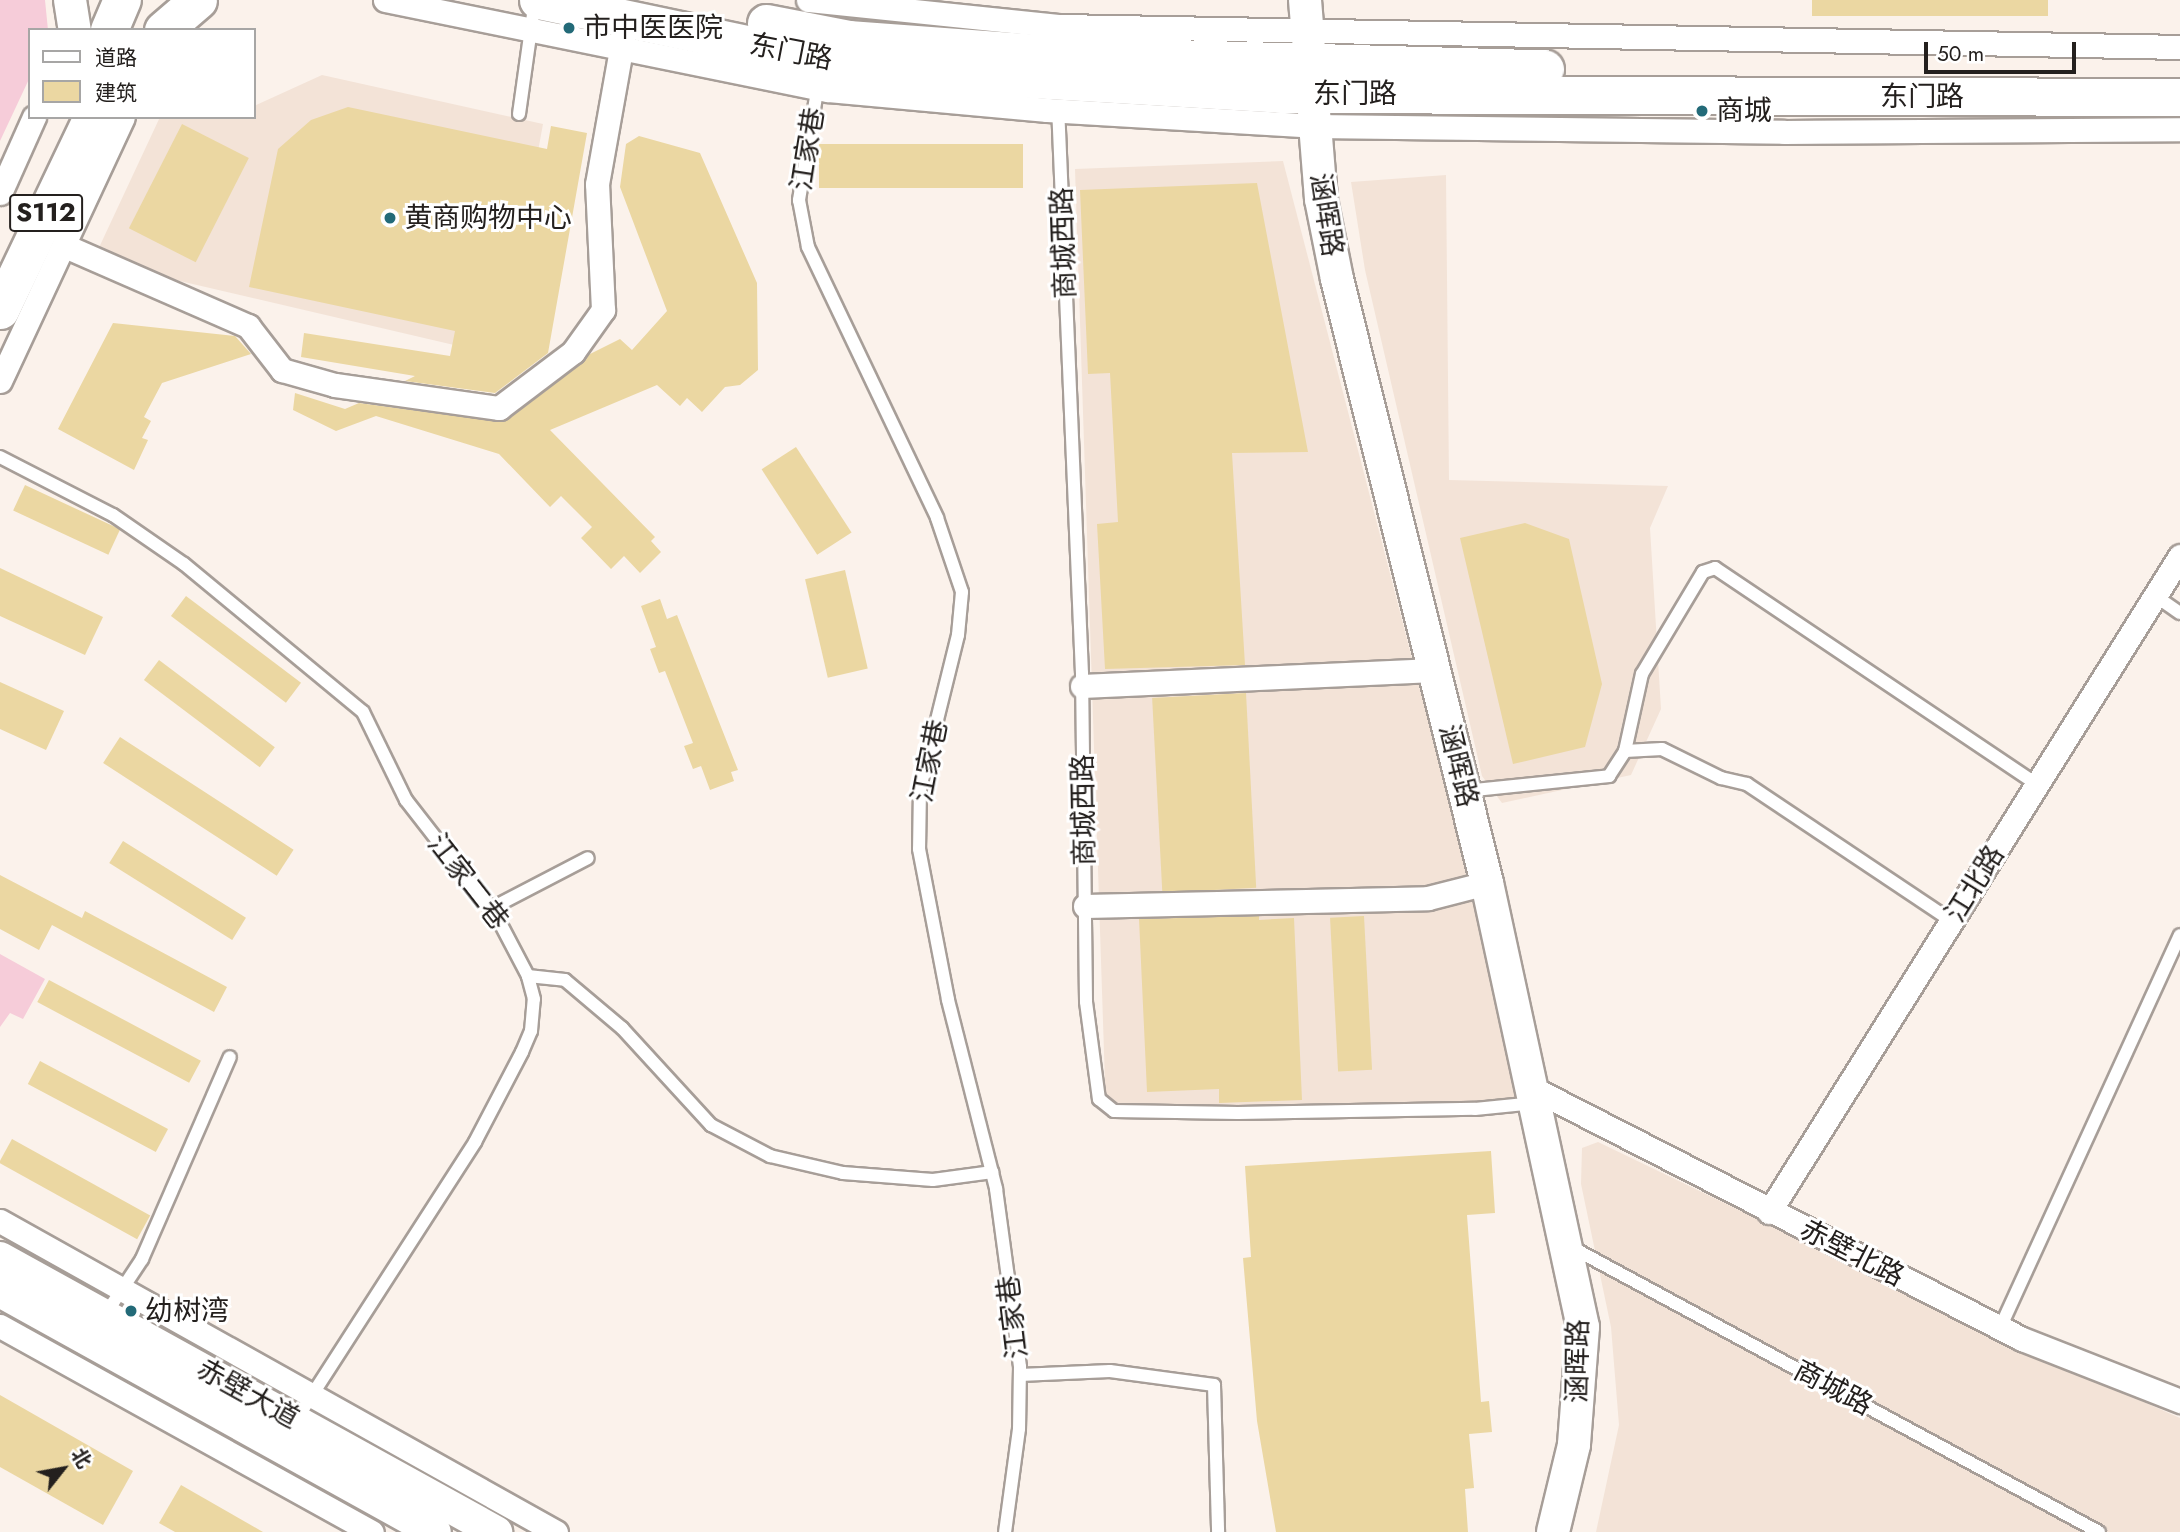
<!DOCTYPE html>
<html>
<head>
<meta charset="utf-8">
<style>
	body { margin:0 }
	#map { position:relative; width:2180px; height:1532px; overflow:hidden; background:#fbf2eb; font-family:Jost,"Noto Sans SC",sans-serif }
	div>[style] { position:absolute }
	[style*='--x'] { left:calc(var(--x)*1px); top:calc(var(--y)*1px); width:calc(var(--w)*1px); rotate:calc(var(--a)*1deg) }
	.built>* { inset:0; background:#f3e3d7 }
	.green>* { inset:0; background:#f6ccd9 }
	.building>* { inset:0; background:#ebd7a2; transform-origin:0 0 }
	.roads { filter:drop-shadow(2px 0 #a79e98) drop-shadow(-2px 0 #a79e98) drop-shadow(0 2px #a79e98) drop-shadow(0 -2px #a79e98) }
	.lane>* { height:12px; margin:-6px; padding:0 6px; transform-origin:6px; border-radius:6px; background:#fff }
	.street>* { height:23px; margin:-11.5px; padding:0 11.5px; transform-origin:11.5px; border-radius:11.5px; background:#fff }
	.secondary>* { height:32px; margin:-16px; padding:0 16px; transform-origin:16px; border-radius:16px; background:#fff }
	.primary>* { height:37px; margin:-18.5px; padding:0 18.5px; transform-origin:18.5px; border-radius:18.5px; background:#fff }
	.dots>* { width:19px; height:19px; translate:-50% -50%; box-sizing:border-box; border:4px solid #fff; border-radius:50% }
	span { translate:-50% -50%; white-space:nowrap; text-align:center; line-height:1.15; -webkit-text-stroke:6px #fff; paint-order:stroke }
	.shield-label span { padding:2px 5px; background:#fff; border:2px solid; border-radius:5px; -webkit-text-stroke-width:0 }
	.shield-label { font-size:26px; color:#24201e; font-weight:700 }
	.poi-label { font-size:28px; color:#24201e }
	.left { translate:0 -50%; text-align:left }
	.street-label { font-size:28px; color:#24201e }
	.legend { position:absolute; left:28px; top:28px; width:228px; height:91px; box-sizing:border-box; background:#fff; border:2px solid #a7a6a5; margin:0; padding:9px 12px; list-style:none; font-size:21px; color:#24201e }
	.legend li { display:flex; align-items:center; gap:14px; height:35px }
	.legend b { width:35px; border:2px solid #a7a6a5 }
	.north { position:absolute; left:28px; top:1434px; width:70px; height:70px; -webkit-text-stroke:5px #fff; paint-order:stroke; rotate:59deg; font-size:19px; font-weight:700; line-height:28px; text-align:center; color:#24201e }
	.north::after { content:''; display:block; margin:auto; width:24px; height:32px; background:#24201e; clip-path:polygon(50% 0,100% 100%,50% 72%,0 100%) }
	.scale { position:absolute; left:1924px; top:42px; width:152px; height:32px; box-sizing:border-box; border:4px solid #24201e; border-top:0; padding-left:9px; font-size:21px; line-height:24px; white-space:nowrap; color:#24201e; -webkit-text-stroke:5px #fff; paint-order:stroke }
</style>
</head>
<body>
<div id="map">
	<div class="built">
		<div style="clip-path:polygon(322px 75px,543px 124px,503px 343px,484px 352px,124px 268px,96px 254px,160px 117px,254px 117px,254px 106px)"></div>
		<div style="clip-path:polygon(1283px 161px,1527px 1102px,1106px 1113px,1075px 169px)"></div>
		<div style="clip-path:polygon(1446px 175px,1449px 480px,1668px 486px,1650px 528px,1661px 709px,1631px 775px,1502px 803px,1482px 776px,1365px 270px,1351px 182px)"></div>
		<div style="clip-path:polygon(1598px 1142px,2062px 1366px,2180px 1418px,2180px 1532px,1596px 1532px,1619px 1425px,1611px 1327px,1581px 1184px,1582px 1148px)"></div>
	</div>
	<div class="green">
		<div style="clip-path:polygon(0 0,45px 0,48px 30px,30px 30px,30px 77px,0 141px)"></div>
		<div style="clip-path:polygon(0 954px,45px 979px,23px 1019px,10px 1013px,0 1027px)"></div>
	</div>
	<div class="building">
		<div style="left:1812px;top:0;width:236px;height:16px"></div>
		<div style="clip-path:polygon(348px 107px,547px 149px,551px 126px,587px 133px,548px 353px,495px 393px,405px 381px,415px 376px,301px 357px,304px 333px,450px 356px,455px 331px,249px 287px,278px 149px,311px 120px)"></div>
		<div style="left:182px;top:124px;width:75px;height:117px;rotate:27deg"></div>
		<div style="clip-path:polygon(639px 136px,700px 153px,757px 283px,758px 370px,740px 385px,725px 387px,702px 412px,687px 398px,680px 406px,657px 385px,550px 430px,655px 537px,651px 541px,661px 552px,640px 573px,624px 556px,611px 569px,581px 538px,592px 527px,561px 496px,550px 507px,499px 454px,376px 416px,336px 431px,293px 410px,295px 393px,345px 409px,359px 403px,502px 422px,588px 355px,620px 339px,632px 350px,667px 311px,620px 187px,626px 144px)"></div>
		<div style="left:1023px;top:144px;width:44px;height:204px;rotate:90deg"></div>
		<div style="clip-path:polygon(1257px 183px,1308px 452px,1232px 453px,1245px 665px,1105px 669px,1097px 524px,1118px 522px,1110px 373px,1088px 374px,1080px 190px)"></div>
		<div style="clip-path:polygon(113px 323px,235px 336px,251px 354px,162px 383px,144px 417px,151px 421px,142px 438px,148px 440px,134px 470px,58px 429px)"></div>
		<div style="left:796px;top:447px;width:102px;height:41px;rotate:57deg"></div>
		<div style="left:25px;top:485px;width:105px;height:28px;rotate:25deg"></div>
		<div style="clip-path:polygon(1525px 523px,1569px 539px,1602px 684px,1585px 747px,1513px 764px,1460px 538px)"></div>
		<div style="clip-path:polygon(0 568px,103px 617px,85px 655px,0 616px)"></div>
		<div style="left:845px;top:570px;width:101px;height:41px;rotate:77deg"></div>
		<div style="left:186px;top:596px;width:144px;height:25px;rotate:37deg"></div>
		<div style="clip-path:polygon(660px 599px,667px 619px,677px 615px,738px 770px,731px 772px,734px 781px,710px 790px,701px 766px,693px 769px,684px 746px,693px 743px,665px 671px,659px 673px,650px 649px,656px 647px,641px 606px)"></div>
		<div style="left:159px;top:660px;width:145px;height:25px;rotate:37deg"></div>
		<div style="clip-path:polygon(0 682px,64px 711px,46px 750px,0 729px)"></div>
		<div style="left:1246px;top:693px;width:195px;height:94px;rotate:87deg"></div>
		<div style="left:120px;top:737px;width:207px;height:31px;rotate:33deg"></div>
		<div style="left:123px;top:841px;width:145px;height:26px;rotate:32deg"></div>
		<div style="clip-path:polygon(0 875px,82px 918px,85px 911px,227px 987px,214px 1012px,52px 925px,39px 950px,0 929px)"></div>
		<div style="clip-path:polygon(1259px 916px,1259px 920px,1294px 918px,1302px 1100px,1219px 1103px,1219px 1089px,1147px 1092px,1139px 919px)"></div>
		<div style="left:1364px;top:916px;width:154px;height:34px;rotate:87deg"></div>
		<div style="left:49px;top:980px;width:172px;height:25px;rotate:28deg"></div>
		<div style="left:40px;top:1061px;width:145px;height:26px;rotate:28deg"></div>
		<div style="left:12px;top:1139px;width:158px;height:27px;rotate:29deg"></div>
		<div style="clip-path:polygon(1491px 1151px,1495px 1213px,1467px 1215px,1481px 1402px,1489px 1401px,1492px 1432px,1469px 1434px,1474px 1488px,1465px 1489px,1468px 1532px,1276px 1532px,1257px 1421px,1243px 1258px,1251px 1257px,1245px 1166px)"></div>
		<div style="clip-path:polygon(0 1395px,133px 1471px,103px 1525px,0 1467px)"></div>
		<div style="clip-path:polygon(181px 1485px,263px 1532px,175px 1532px,159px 1523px)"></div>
	</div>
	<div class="roads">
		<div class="lane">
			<div style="--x:818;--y:85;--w:117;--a:99.4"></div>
			<div style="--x:799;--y:200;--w:48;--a:79.2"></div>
			<div style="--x:808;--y:247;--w:300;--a:64.5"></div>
			<div style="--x:937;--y:518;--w:78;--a:71.3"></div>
			<div style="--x:962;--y:592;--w:43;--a:95.3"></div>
			<div style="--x:958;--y:635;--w:158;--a:103.9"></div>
			<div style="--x:920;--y:788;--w:61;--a:90.9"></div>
			<div style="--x:919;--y:849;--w:154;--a:79.1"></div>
			<div style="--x:948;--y:1000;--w:195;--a:75.7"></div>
			<div style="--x:996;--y:1189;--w:180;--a:82.3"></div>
			<div style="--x:1020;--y:1367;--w:62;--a:90.9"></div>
			<div style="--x:1019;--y:1429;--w:104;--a:97.7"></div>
			<div style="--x:1058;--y:106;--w:568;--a:87.58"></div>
			<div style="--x:1082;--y:673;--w:329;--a:89.3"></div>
			<div style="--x:1086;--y:1002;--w:98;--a:82.4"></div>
			<div style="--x:1099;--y:1099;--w:19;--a:39"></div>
			<div style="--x:1114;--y:1111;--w:124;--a:0.9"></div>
			<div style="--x:1238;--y:1113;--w:237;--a:-1"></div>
			<div style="--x:1475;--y:1109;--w:60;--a:-5.7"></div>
			<div style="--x:519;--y:114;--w:115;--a:-82"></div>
			<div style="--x:0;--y:457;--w:127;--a:27.2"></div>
			<div style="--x:113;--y:515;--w:86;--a:34.6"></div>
			<div style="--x:184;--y:564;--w:232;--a:39.6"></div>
			<div style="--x:363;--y:712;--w:98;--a:64"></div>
			<div style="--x:406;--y:800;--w:148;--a:52.1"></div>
			<div style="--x:497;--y:917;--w:67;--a:62.3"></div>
			<div style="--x:528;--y:976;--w:37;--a:6"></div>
			<div style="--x:565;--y:980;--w:75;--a:40.1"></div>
			<div style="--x:622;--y:1028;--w:132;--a:47.5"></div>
			<div style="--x:711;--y:1125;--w:67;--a:27.7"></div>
			<div style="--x:770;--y:1156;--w:75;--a:13.1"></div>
			<div style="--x:843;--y:1173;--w:90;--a:4.4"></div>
			<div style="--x:933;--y:1180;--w:60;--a:-7.7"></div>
			<div style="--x:2157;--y:597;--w:28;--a:35"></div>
			<div style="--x:1625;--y:751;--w:37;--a:-3"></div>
			<div style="--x:1662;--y:749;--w:66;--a:26.2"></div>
			<div style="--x:1721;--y:778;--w:27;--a:13"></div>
			<div style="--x:1747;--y:784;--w:247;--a:33.8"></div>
			<div style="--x:1465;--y:791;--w:145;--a:-5.9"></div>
			<div style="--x:1609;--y:776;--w:30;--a:-57"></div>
			<div style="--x:1625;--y:751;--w:79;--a:-77.6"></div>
			<div style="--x:1642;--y:674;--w:119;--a:-59.1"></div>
			<div style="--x:1703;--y:572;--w:13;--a:-18"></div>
			<div style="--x:1715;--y:568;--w:389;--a:33.9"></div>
			<div style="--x:490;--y:909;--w:110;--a:-27.5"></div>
			<div style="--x:1571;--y:1247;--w:600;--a:28.36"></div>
			<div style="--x:105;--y:1315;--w:67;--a:-56.5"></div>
			<div style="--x:142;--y:1259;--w:220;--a:-66.5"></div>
			<div style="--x:2000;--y:1328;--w:432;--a:-65.4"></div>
			<div style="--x:1020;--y:1375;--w:90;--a:-2.5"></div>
			<div style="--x:1110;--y:1371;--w:105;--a:7.7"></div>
			<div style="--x:1214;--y:1385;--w:147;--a:88.4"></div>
			<div style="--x:296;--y:1420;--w:331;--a:-57.2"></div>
			<div style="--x:475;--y:1142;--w:102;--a:-62.4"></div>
			<div style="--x:522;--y:1052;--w:23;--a:-67"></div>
			<div style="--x:531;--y:1031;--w:32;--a:-85"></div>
			<div style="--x:534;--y:999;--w:24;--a:-105"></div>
		</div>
		<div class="street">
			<div style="--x:385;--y:0;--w:452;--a:11.5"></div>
			<div style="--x:828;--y:90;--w:220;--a:5.2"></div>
			<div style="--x:1047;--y:110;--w:267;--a:3.4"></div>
			<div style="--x:1314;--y:126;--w:470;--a:0.7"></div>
			<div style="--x:1784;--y:132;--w:396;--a:-0.4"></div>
			<div style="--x:808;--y:0;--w:252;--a:5.9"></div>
			<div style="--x:1059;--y:26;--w:1121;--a:1.07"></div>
			<div style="--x:0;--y:193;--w:83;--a:-65.9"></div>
			<div style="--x:65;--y:246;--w:200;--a:23.6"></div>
			<div style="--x:248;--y:326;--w:56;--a:52.3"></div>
			<div style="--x:282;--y:370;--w:55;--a:15.8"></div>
			<div style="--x:335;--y:385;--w:166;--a:8"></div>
			<div style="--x:499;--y:408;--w:93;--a:-37.1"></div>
			<div style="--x:573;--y:352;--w:52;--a:-54.5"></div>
			<div style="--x:603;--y:310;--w:126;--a:-92.7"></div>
			<div style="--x:597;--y:184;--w:153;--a:-79.9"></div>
			<div style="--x:0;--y:381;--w:291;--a:-65"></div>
			<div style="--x:1082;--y:686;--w:352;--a:-2.6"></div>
			<div style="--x:1085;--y:906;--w:343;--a:-1.3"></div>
			<div style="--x:1428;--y:898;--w:61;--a:-14.3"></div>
			<div style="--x:1532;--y:1088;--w:551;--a:27.12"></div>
			<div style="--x:2022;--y:1339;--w:170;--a:21.4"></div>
			<div style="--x:1769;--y:1212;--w:774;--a:-57.93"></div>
			<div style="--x:0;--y:1221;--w:637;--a:29.22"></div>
			<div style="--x:0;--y:1326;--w:425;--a:29"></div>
		</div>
		<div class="secondary">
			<div style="--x:70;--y:0;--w:30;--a:81"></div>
			<div style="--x:1305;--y:0;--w:200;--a:85.4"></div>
			<div style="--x:1321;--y:199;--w:82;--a:78.7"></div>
			<div style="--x:1337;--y:279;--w:622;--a:76.05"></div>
			<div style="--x:1487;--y:883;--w:454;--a:77.8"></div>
			<div style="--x:1583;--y:1327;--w:118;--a:94.4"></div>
			<div style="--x:1574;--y:1445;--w:89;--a:103.6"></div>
			<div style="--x:0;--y:1258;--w:567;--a:28.92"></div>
			<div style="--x:0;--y:1291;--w:497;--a:29"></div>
		</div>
		<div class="primary">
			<div style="--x:538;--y:0;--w:290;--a:11.9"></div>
			<div style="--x:822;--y:60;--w:125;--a:6.4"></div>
			<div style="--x:946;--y:74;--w:335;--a:3.4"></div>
			<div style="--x:1280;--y:94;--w:900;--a:0.19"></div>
			<div style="--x:766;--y:23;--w:84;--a:11"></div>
			<div style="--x:848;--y:39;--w:218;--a:4.2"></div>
			<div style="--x:1065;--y:55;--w:480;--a:1.6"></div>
			<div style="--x:109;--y:30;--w:33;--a:-67"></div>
			<div style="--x:163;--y:30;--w:46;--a:-40.6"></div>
			<div style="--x:0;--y:310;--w:214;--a:-64.5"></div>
		</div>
	</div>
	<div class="dots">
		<div style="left:569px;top:28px;background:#236a78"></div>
		<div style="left:1702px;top:111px;background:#236a78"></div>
		<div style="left:390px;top:218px;background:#236a78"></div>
		<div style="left:131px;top:1311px;background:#236a78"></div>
	</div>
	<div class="shield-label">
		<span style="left:46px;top:213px">S112</span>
	</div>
	<div class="poi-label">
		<span class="left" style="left:583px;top:28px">市中医医院</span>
		<span class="left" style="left:1716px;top:111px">商城</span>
		<span class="left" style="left:404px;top:218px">黄商购物中心</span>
		<span class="left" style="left:145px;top:1311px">幼树湾</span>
	</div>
	<div class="street-label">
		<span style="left:791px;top:52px;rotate:11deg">东门路</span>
		<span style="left:1355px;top:94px">东门路</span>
		<span style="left:1922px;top:97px">东门路</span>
		<span style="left:808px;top:149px;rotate:-81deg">江家巷</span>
		<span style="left:1326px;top:215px;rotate:81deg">涵晖路</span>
		<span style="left:1064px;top:243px;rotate:-92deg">商城西路</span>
		<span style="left:930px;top:761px;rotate:-79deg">江家巷</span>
		<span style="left:1458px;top:766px;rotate:76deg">涵晖路</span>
		<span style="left:1084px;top:810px;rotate:-91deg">商城西路</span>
		<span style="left:468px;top:882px;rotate:52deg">江家二巷</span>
		<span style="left:1975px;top:884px;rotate:-58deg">江北路</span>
		<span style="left:1852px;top:1253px;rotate:27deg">赤壁北路</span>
		<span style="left:1013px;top:1317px;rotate:-97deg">江家巷</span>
		<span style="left:1578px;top:1361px;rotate:-89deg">涵晖路</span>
		<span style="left:1833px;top:1388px;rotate:28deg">商城路</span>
		<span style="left:248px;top:1394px;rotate:29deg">赤壁大道</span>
	</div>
	<ul class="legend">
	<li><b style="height:9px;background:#fff"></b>道路</li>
	<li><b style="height:19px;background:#ebd7a2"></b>建筑</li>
	</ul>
	<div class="north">北</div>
	<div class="scale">50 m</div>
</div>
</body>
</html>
